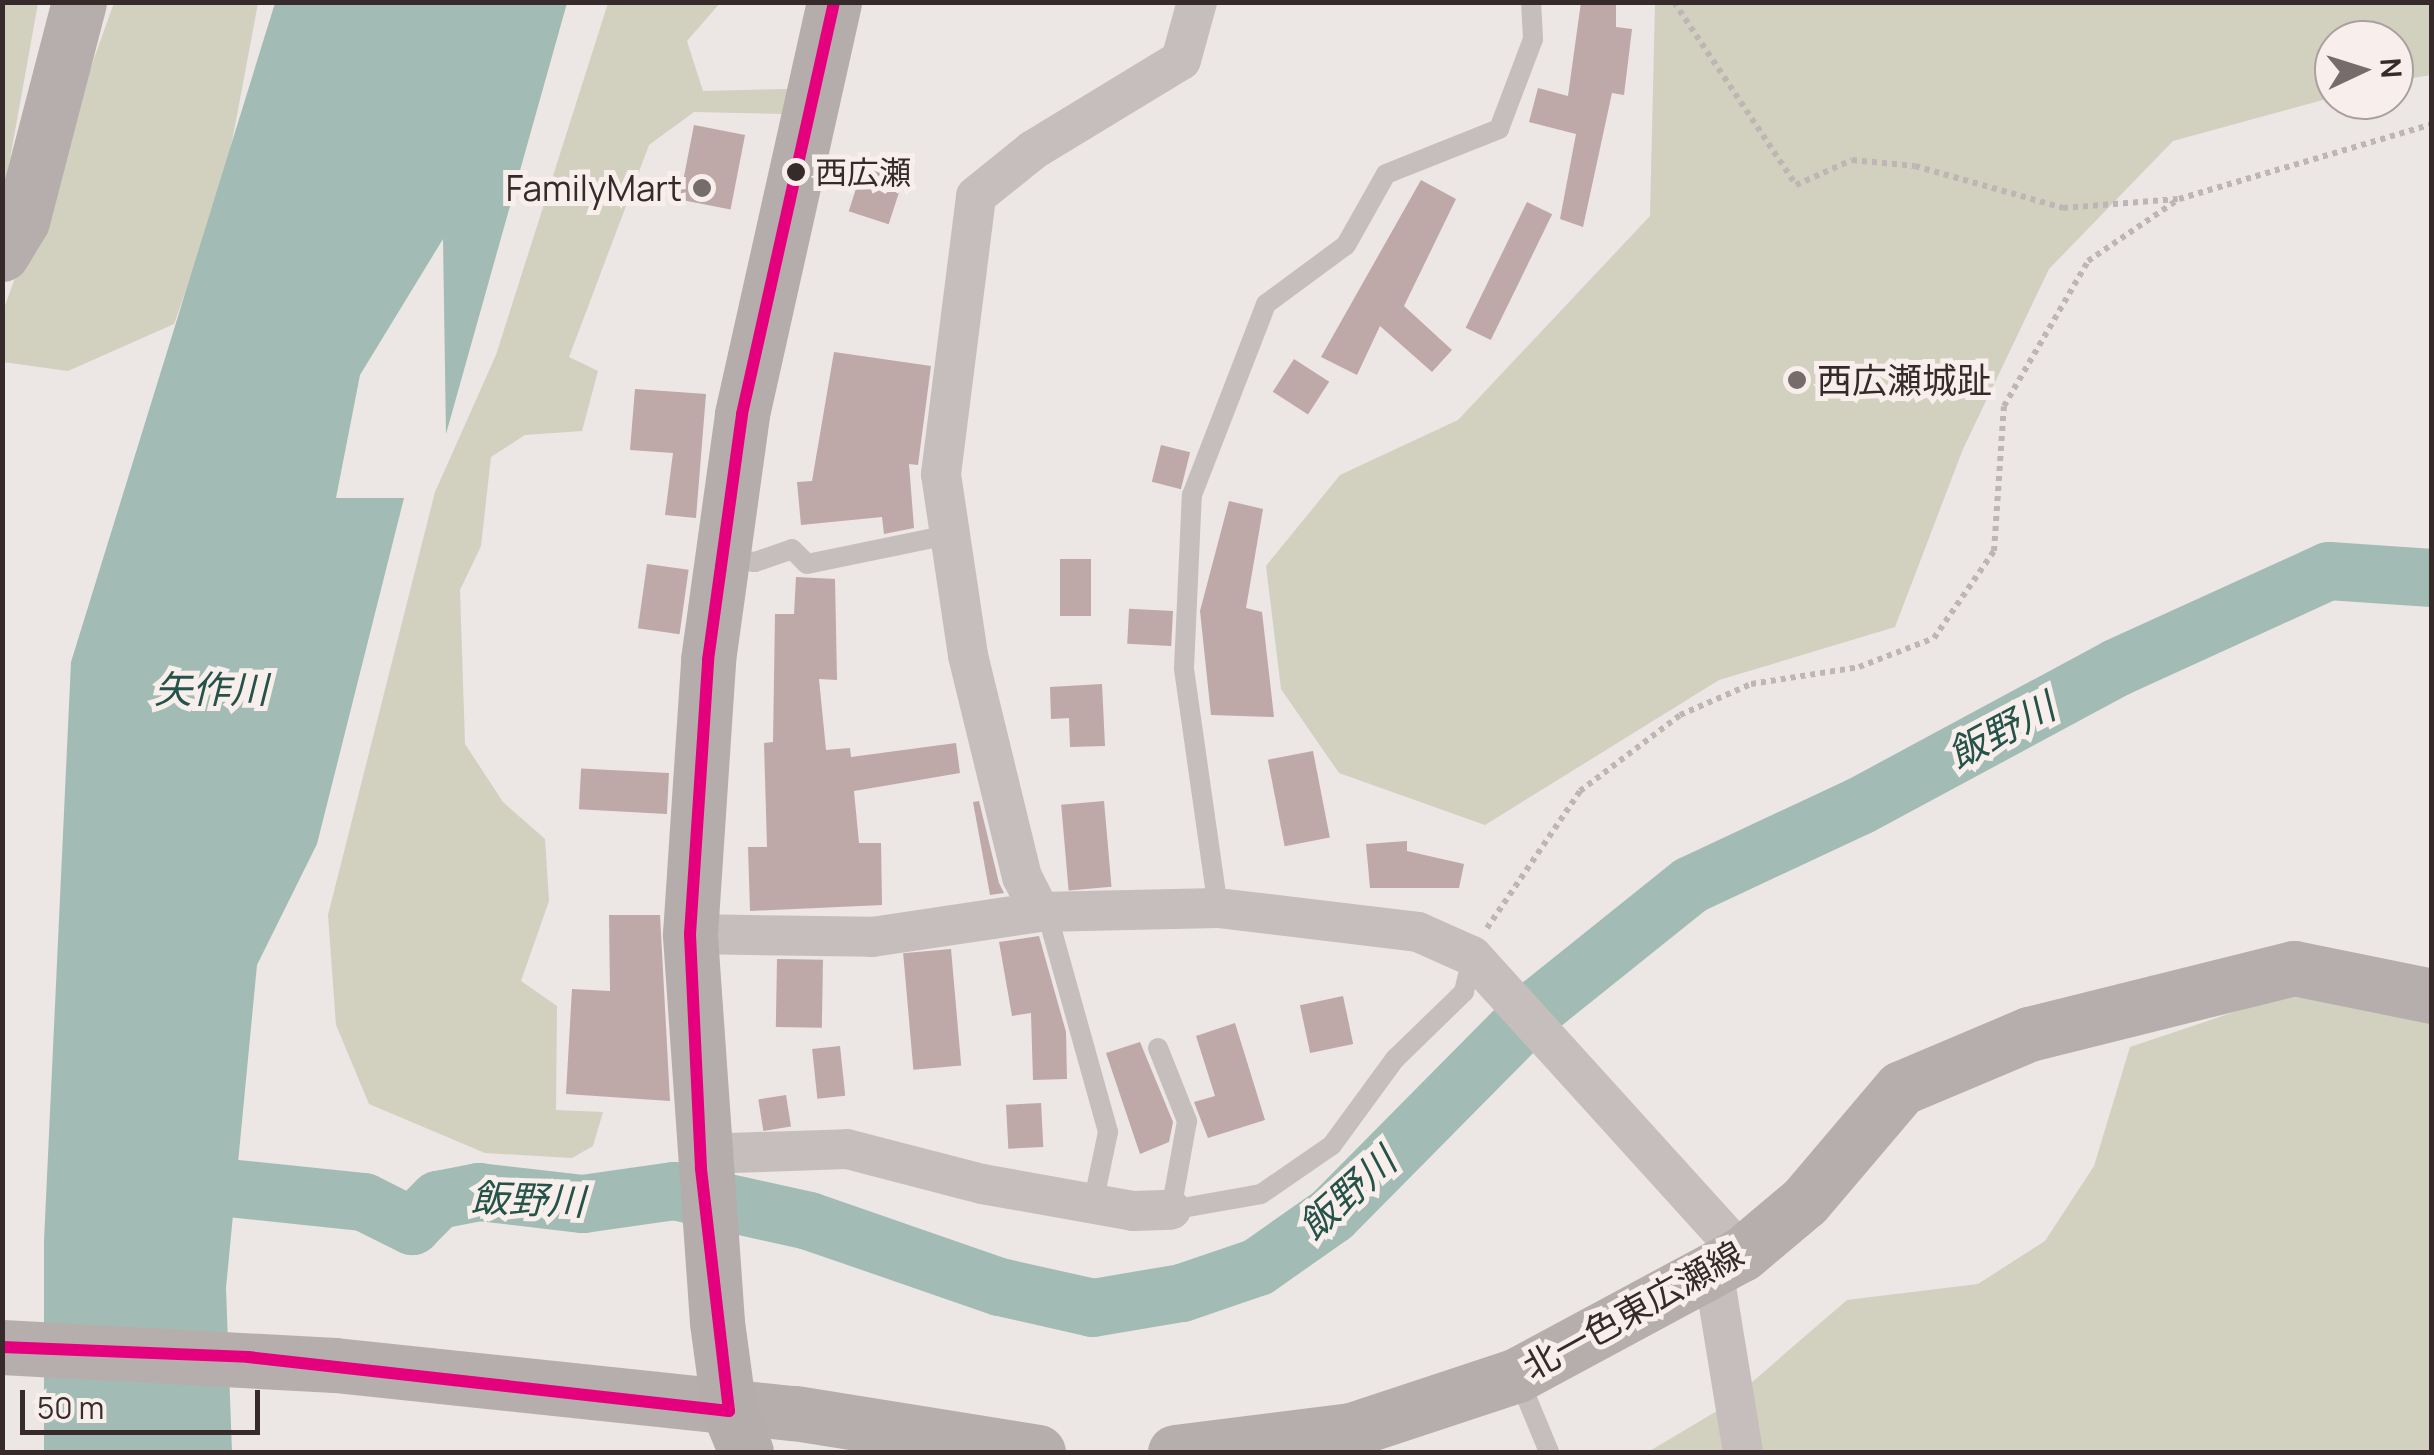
<!DOCTYPE html>
<html>
<head>
<meta charset="utf-8">
<style>
	body { margin:0 }
	#map { position:relative; width:2434px; height:1455px; overflow:hidden; background:#ece6e4; font-family:Manrope,"Noto Sans JP",sans-serif }
	div>[style] { position:absolute }
	[style*='--x'] { left:calc(var(--x)*1px); top:calc(var(--y)*1px); width:calc(var(--w)*1px); rotate:calc(var(--a)*1deg) }
	.green>* { inset:0; background:#d2d0bf }
	.water>* { inset:0; background:#a2bcb5 }
	.river>* { height:58px; margin:-29px; padding:0 29px; transform-origin:29px; border-radius:29px; background:#a2bcb5 }
	.building>* { inset:0; background:#bea8a8; transform-origin:0 0 }
	.path>* { height:6px; margin-top:-3px; transform-origin:0; background:repeating-linear-gradient(90deg,#beb6b5 0 5px,transparent 0 10px) }
	.lane>* { height:20px; margin:-10px; padding:0 10px; transform-origin:10px; border-radius:10px; background:#c6bebc }
	.street>* { height:40px; margin:-20px; padding:0 20px; transform-origin:20px; border-radius:20px; background:#c6bebc }
	.secondary>* { height:55px; margin:-27.5px; padding:0 27.5px; transform-origin:27.5px; border-radius:27.5px; background:#b6aead }
	.primary>* { height:55px; margin:-27.5px; padding:0 27.5px; transform-origin:27.5px; border-radius:27.5px; background:#b5adab }
	.bus-1>* { height:12px; margin:-6px; padding:0 6px; transform-origin:6px; border-radius:6px; background:#e5007d }
	.dots>* { width:28px; height:28px; translate:-50% -50%; box-sizing:border-box; border:5px solid #f8efec; border-radius:50% }
	span { translate:-50% -50%; white-space:nowrap; text-align:center; line-height:1.15; -webkit-text-stroke:10px #f8efec; paint-order:stroke }
	.bus-label { font-size:32px; color:#362b2a }
	.left { translate:0 -50%; text-align:left }
	.poi-label { font-size:35px; color:#362b2a }
	.right { translate:-100% -50%; text-align:right }
	.street-label { font-size:35px; color:#362b2a }
	.water-label { font-size:38px; color:#255349; font-style:italic }
	.frame { position:absolute; inset:0; border:5px solid #362b2a; pointer-events:none }
	.north { position:absolute; left:2314px; top:20px; width:100px; height:100px; box-sizing:border-box; background:#f8efec; border:2px solid #aaa19e; border-radius:50%; rotate:86deg; font-size:28px; font-weight:700; line-height:40px; text-align:center; color:#362b2a }
	.north::after { content:''; display:block; margin:auto; width:35px; height:45px; background:#766c6b; clip-path:polygon(50% 0,100% 100%,50% 72%,0 100%) }
	.scale { position:absolute; left:20px; top:1390px; width:240px; height:45px; box-sizing:border-box; border:5px solid #362b2a; border-top:0; padding-left:12px; font-size:30px; line-height:35px; white-space:nowrap; color:#362b2a; -webkit-text-stroke:8px #f8efec; paint-order:stroke }
</style>
</head>
<body>
<div id="map">
	<div class="green">
		<div style="clip-path:polygon(3px 3px,38px 3px,3px 198px)"></div>
		<div style="clip-path:polygon(114px 3px,258px 3px,224px 184px,174px 324px,68px 371px,3px 362px,2px 314px)"></div>
		<div style="clip-path:polygon(608px 3px,720px 3px,687px 41px,703px 91px,788px 89px,783px 114px,694px 112px,649px 145px,569px 357px,598px 371px,582px 431px,525px 435px,491px 457px,481px 546px,460px 590px,465px 744px,503px 802px,545px 839px,549px 901px,521px 981px,557px 1006px,556px 1110px,603px 1112px,593px 1146px,572px 1158px,485px 1153px,369px 1104px,336px 1025px,328px 915px,435px 492px,496px 355px)"></div>
		<div style="clip-path:polygon(1655px 3px,2431px 3px,2431px 75px,2394px 81px,2394px 40px,2334px 40px,2334px 97px,2173px 141px,2049px 269px,1963px 449px,1895px 627px,1719px 680px,1485px 825px,1339px 773px,1281px 689px,1266px 566px,1340px 475px,1458px 420px,1650px 216px)"></div>
		<div style="clip-path:polygon(2291px 993px,2431px 1019px,2431px 1452px,1648px 1452px,1722px 1408px,1847px 1300px,1978px 1284px,2045px 1241px,2094px 1166px,2130px 1047px)"></div>
	</div>
	<div class="water">
		<div style="clip-path:polygon(275px 3px,567px 3px,446px 434px,443px 239px,360px 375px,336px 498px,404px 498px,317px 844px,257px 965px,226px 1288px,232px 1452px,44px 1452px,44px 1241px,71px 662px)"></div>
	</div>
	<div class="river">
		<div style="--x:161;--y:1170;--w:59;--a:16.6"></div>
		<div style="--x:218;--y:1187;--w:147;--a:5.9"></div>
		<div style="--x:364;--y:1202;--w:54;--a:26.6"></div>
		<div style="--x:412;--y:1226;--w:37;--a:-45"></div>
		<div style="--x:438;--y:1200;--w:42;--a:-11"></div>
		<div style="--x:479;--y:1192;--w:105;--a:6.6"></div>
		<div style="--x:583;--y:1204;--w:92;--a:-8.1"></div>
		<div style="--x:674;--y:1191;--w:138;--a:12.5"></div>
		<div style="--x:809;--y:1221;--w:202;--a:19.1"></div>
		<div style="--x:1000;--y:1287;--w:95;--a:12.7"></div>
		<div style="--x:1093;--y:1308;--w:90;--a:-9.6"></div>
		<div style="--x:1182;--y:1293;--w:80;--a:-18.9"></div>
		<div style="--x:1258;--y:1267;--w:90;--a:-35.1"></div>
		<div style="--x:1332;--y:1215;--w:290;--a:-45.3"></div>
		<div style="--x:1536;--y:1009;--w:198;--a:-38.7"></div>
		<div style="--x:1691;--y:885;--w:187;--a:-25.1"></div>
		<div style="--x:1860;--y:806;--w:291;--a:-28.3"></div>
		<div style="--x:2116;--y:668;--w:234;--a:-24.5"></div>
		<div style="--x:2329;--y:571;--w:103;--a:3.9"></div>
	</div>
	<div class="building">
		<div style="clip-path:polygon(1581px 2px,1616px 2px,1616px 27px,1632px 29px,1624px 95px,1612px 93px,1583px 227px,1560px 219px,1576px 134px,1529px 122px,1538px 88px,1568px 96px)"></div>
		<div style="left:694px;top:125px;width:52px;height:76px;rotate:11deg"></div>
		<div style="left:866px;top:158px;width:42px;height:56px;rotate:18deg"></div>
		<div style="clip-path:polygon(1421px 180px,1456px 199px,1404px 306px,1452px 350px,1432px 372px,1380px 326px,1357px 375px,1321px 357px)"></div>
		<div style="left:1527px;top:202px;width:28px;height:140px;rotate:26deg"></div>
		<div style="clip-path:polygon(834px 352px,931px 366px,918px 465px,909px 464px,914px 528px,884px 534px,882px 517px,801px 525px,797px 482px,812px 481px)"></div>
		<div style="left:1294px;top:359px;width:42px;height:39px;rotate:33deg"></div>
		<div style="clip-path:polygon(635px 389px,706px 394px,696px 518px,665px 515px,673px 453px,630px 450px)"></div>
		<div style="left:1161px;top:445px;width:30px;height:38px;rotate:14deg"></div>
		<div style="clip-path:polygon(1229px 501px,1263px 509px,1246px 608px,1262px 612px,1274px 717px,1211px 715px,1200px 611px)"></div>
		<div style="left:1060px;top:559px;width:31px;height:57px"></div>
		<div style="left:647px;top:564px;width:42px;height:65px;rotate:8deg"></div>
		<div style="clip-path:polygon(796px 577px,835px 579px,837px 680px,819px 679px,826px 750px,850px 748px,851px 757px,956px 743px,960px 773px,854px 791px,859px 843px,881px 843px,882px 905px,750px 911px,748px 847px,767px 847px,764px 743px,773px 742px,775px 614px,794px 614px)"></div>
		<div style="left:1173px;top:611px;width:35px;height:44px;rotate:93deg"></div>
		<div style="clip-path:polygon(1102px 684px,1105px 746px,1070px 747px,1069px 718px,1051px 719px,1050px 687px)"></div>
		<div style="left:1313px;top:751px;width:88px;height:46px;rotate:79deg"></div>
		<div style="left:669px;top:773px;width:41px;height:88px;rotate:93deg"></div>
		<div style="clip-path:polygon(979px 801px,999px 883px,1004px 893px,990px 895px,973px 802px)"></div>
		<div style="left:1104px;top:801px;width:86px;height:43px;rotate:85deg"></div>
		<div style="clip-path:polygon(1407px 841px,1407px 851px,1464px 864px,1459px 888px,1370px 888px,1366px 844px)"></div>
		<div style="clip-path:polygon(609px 915px,660px 915px,670px 1101px,566px 1094px,572px 989px,610px 991px)"></div>
		<div style="clip-path:polygon(1039px 936px,1066px 1032px,1067px 1079px,1033px 1080px,1031px 1013px,1012px 1016px,999px 942px)"></div>
		<div style="left:951px;top:949px;width:117px;height:48px;rotate:85deg"></div>
		<div style="left:777px;top:959px;width:46px;height:68px;rotate:1deg"></div>
		<div style="left:1343px;top:996px;width:49px;height:44px;rotate:78deg"></div>
		<div style="clip-path:polygon(1235px 1023px,1265px 1120px,1208px 1138px,1194px 1102px,1215px 1096px,1196px 1036px)"></div>
		<div style="clip-path:polygon(1140px 1042px,1173px 1122px,1169px 1142px,1140px 1154px,1106px 1053px)"></div>
		<div style="left:840px;top:1046px;width:50px;height:28px;rotate:84deg"></div>
		<div style="left:786px;top:1095px;width:32px;height:28px;rotate:81deg"></div>
		<div style="left:1041px;top:1103px;width:44px;height:35px;rotate:87deg"></div>
	</div>
	<div class="path">
		<div style="--x:1674;--y:2;--w:220;--a:56.3"></div>
		<div style="--x:1796;--y:185;--w:61;--a:-24.1"></div>
		<div style="--x:1852;--y:160;--w:63;--a:5.4"></div>
		<div style="--x:1915;--y:166;--w:154;--a:15.8"></div>
		<div style="--x:2063;--y:208;--w:115;--a:-4.5"></div>
		<div style="--x:1487;--y:928;--w:166;--a:-55.8"></div>
		<div style="--x:1580;--y:791;--w:126;--a:-37.2"></div>
		<div style="--x:1680;--y:715;--w:77;--a:-23.6"></div>
		<div style="--x:1751;--y:684;--w:109;--a:-8.9"></div>
		<div style="--x:1859;--y:667;--w:80;--a:-21.1"></div>
		<div style="--x:1934;--y:638;--w:106;--a:-55.4"></div>
		<div style="--x:1994;--y:551;--w:145;--a:-86.1"></div>
		<div style="--x:2004;--y:406;--w:168;--a:-59.9"></div>
		<div style="--x:2088;--y:261;--w:110;--a:-34.3"></div>
		<div style="--x:2179;--y:199;--w:264;--a:-16.5"></div>
	</div>
	<div class="lane">
		<div style="--x:726;--y:558;--w:29;--a:8"></div>
		<div style="--x:755;--y:562;--w:39;--a:-19"></div>
		<div style="--x:792;--y:549;--w:21;--a:45"></div>
		<div style="--x:807;--y:564;--w:144;--a:-11.6"></div>
		<div style="--x:1218;--y:908;--w:242;--a:-98.1"></div>
		<div style="--x:1184;--y:668;--w:173;--a:-87.4"></div>
		<div style="--x:1192;--y:495;--w:205;--a:-68.8"></div>
		<div style="--x:1266;--y:304;--w:99;--a:-36.4"></div>
		<div style="--x:1346;--y:245;--w:81;--a:-60.6"></div>
		<div style="--x:1386;--y:174;--w:122;--a:-21.7"></div>
		<div style="--x:1499;--y:129;--w:96;--a:-69.3"></div>
		<div style="--x:1533;--y:39;--w:37;--a:-93"></div>
		<div style="--x:1040;--y:912;--w:16;--a:50"></div>
		<div style="--x:1050;--y:924;--w:216;--a:74.4"></div>
		<div style="--x:1108;--y:1132;--w:74;--a:101.8"></div>
		<div style="--x:1158;--y:1048;--w:79;--a:68.3"></div>
		<div style="--x:1187;--y:1121;--w:90;--a:100.2"></div>
		<div style="--x:1171;--y:1210;--w:91;--a:-10.1"></div>
		<div style="--x:1261;--y:1194;--w:86;--a:-34.6"></div>
		<div style="--x:1332;--y:1145;--w:107;--a:-53.8"></div>
		<div style="--x:1395;--y:1059;--w:96;--a:-44.2"></div>
		<div style="--x:1464;--y:992;--w:37;--a:-77"></div>
		<div style="--x:1518;--y:1377;--w:81;--a:67.5"></div>
	</div>
	<div class="street">
		<div style="--x:1040;--y:912;--w:39;--a:-117"></div>
		<div style="--x:1022;--y:877;--w:228;--a:-103.7"></div>
		<div style="--x:968;--y:655;--w:183;--a:-98.5"></div>
		<div style="--x:941;--y:474;--w:280;--a:-82.8"></div>
		<div style="--x:976;--y:196;--w:73;--a:-38.9"></div>
		<div style="--x:1033;--y:150;--w:173;--a:-31.3"></div>
		<div style="--x:1181;--y:60;--w:60;--a:-74.6"></div>
		<div style="--x:690;--y:934;--w:182;--a:0.9"></div>
		<div style="--x:872;--y:937;--w:170;--a:-8.5"></div>
		<div style="--x:1040;--y:912;--w:178;--a:-1.3"></div>
		<div style="--x:1218;--y:908;--w:201;--a:6.8"></div>
		<div style="--x:1418;--y:932;--w:59;--a:24"></div>
		<div style="--x:1472;--y:956;--w:402;--a:47.8"></div>
		<div style="--x:700;--y:1154;--w:147;--a:-1.9"></div>
		<div style="--x:847;--y:1149;--w:139;--a:14.5"></div>
		<div style="--x:982;--y:1184;--w:153;--a:10.1"></div>
		<div style="--x:1133;--y:1211;--w:38;--a:-2"></div>
		<div style="--x:1713;--y:1269;--w:185;--a:80.7"></div>
	</div>
	<div class="secondary">
		<div style="--x:2;--y:254;--w:39;--a:-59"></div>
		<div style="--x:22;--y:221;--w:226;--a:-75.4"></div>
		<div style="--x:2;--y:1347;--w:333;--a:3.1"></div>
		<div style="--x:335;--y:1365;--w:462;--a:6"></div>
		<div style="--x:795;--y:1413;--w:246;--a:9.1"></div>
		<div style="--x:1175;--y:1452;--w:177;--a:-7.1"></div>
		<div style="--x:1351;--y:1430;--w:175;--a:-18.3"></div>
		<div style="--x:1517;--y:1375;--w:255;--a:-28.3"></div>
		<div style="--x:1742;--y:1254;--w:82;--a:-40.1"></div>
		<div style="--x:1805;--y:1201;--w:148;--a:-49.7"></div>
		<div style="--x:1901;--y:1088;--w:139;--a:-22.9"></div>
		<div style="--x:2029;--y:1034;--w:273;--a:-14"></div>
		<div style="--x:2294;--y:968;--w:141;--a:11.5"></div>
	</div>
	<div class="primary">
		<div style="--x:746;--y:1452;--w:44;--a:-112.5"></div>
		<div style="--x:729;--y:1411;--w:90;--a:-97.7"></div>
		<div style="--x:717;--y:1322;--w:389;--a:-94"></div>
		<div style="--x:690;--y:934;--w:275;--a:-86.2"></div>
		<div style="--x:708;--y:660;--w:248;--a:-82.1"></div>
		<div style="--x:742;--y:414;--w:422;--a:-77.4"></div>
	</div>
	<div class="bus-1">
		<div style="--x:2;--y:1347;--w:246;--a:2.3"></div>
		<div style="--x:248;--y:1357;--w:484;--a:6.4"></div>
		<div style="--x:729;--y:1411;--w:245;--a:-96.6"></div>
		<div style="--x:701;--y:1168;--w:234;--a:-92.7"></div>
		<div style="--x:690;--y:934;--w:275;--a:-86.2"></div>
		<div style="--x:708;--y:660;--w:248;--a:-82.1"></div>
		<div style="--x:742;--y:414;--w:422;--a:-77.4"></div>
	</div>
	<div class="dots">
		<div style="left:796px;top:172px;background:#362b2a"></div>
		<div style="left:702px;top:188px;background:#766c6b"></div>
		<div style="left:1797px;top:380px;background:#766c6b"></div>
	</div>
	<div class="bus-label">
		<span class="left" style="left:815px;top:172px">西広瀬</span>
	</div>
	<div class="poi-label">
		<span class="right" style="left:682px;top:188px">FamilyMart</span>
		<span class="left" style="left:1817px;top:380px">西広瀬城趾</span>
	</div>
	<div class="street-label">
		<span style="left:1633px;top:1310px;rotate:-29deg">北一色東広瀬線</span>
	</div>
	<div class="water-label">
		<span style="left:211px;top:689px">矢作川</span>
		<span style="left:2001px;top:730px;rotate:-28deg">飯野川</span>
		<span style="left:1347px;top:1193px;rotate:-42deg">飯野川</span>
		<span style="left:528px;top:1199px;rotate:2deg">飯野川</span>
	</div>
	<div class="frame"></div>
	<div class="north">N</div>
	<div class="scale">50 m</div>
</div>
</body>
</html>
